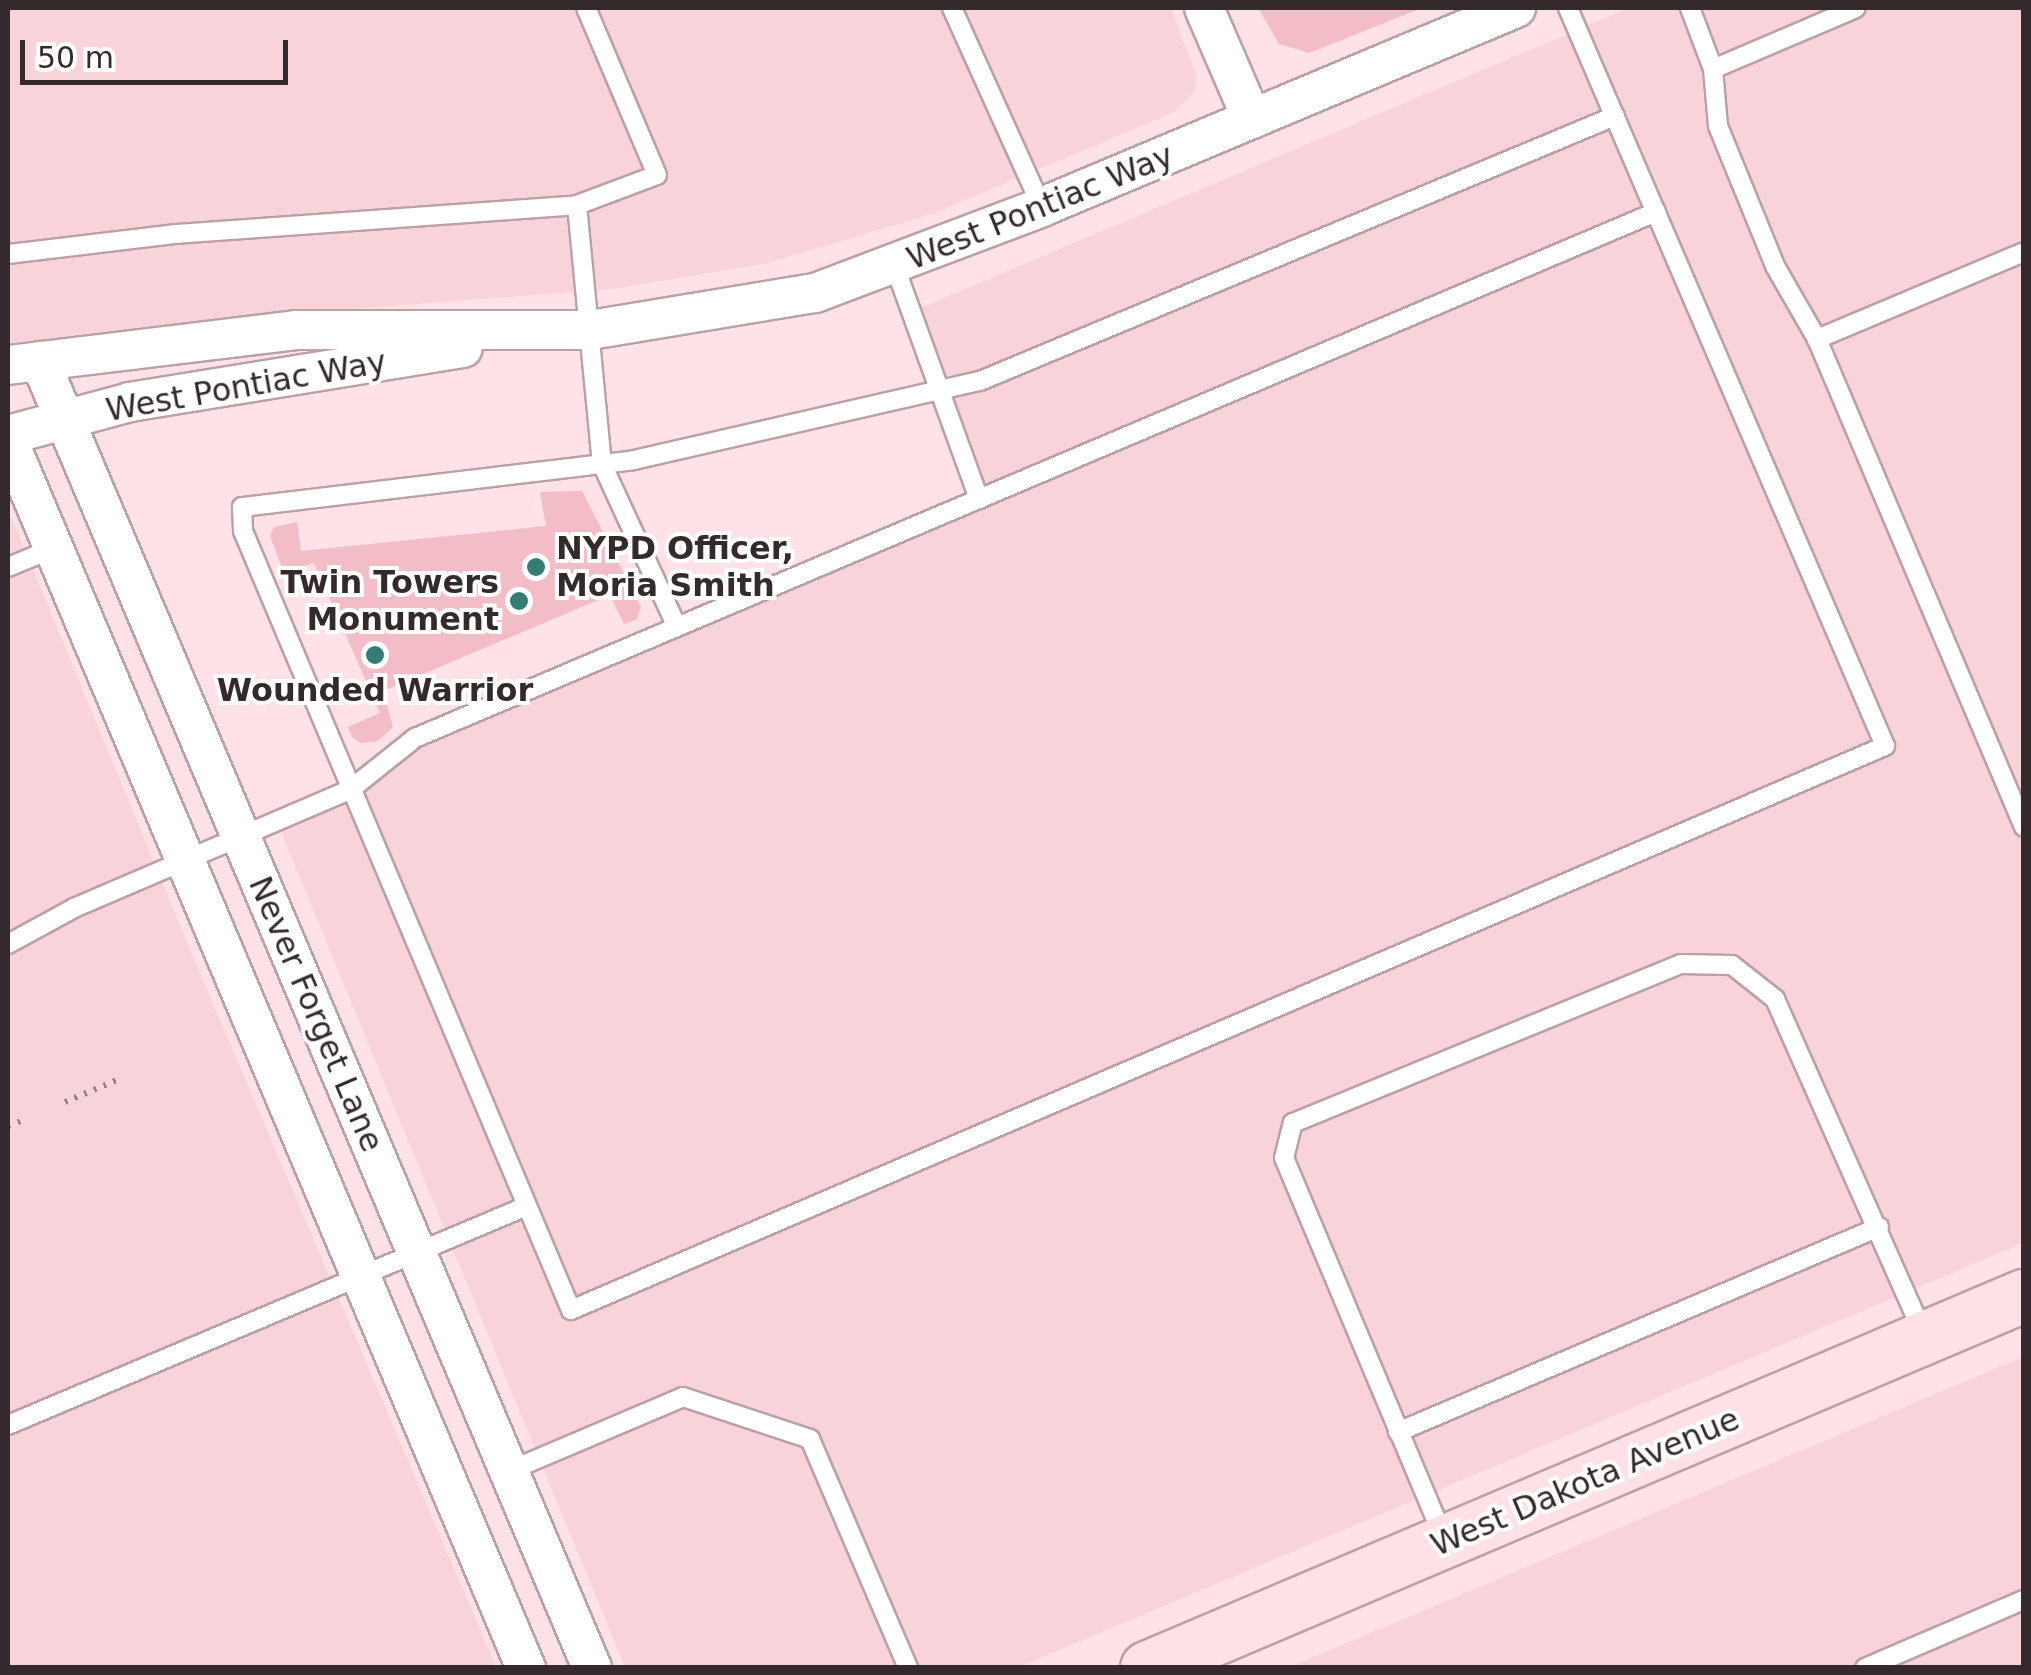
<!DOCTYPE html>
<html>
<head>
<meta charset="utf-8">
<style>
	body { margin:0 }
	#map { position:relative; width:2031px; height:1675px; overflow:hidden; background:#ffe2e7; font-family:"DejaVu Sans",sans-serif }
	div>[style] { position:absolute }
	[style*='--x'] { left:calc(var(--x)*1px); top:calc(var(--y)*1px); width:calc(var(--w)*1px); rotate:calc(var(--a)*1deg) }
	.built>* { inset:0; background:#f9d3da }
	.green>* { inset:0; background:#f2bdc7 }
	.path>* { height:6px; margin-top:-3px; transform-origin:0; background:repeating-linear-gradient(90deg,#927f82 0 2.5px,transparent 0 10.5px) }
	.roads { filter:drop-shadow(2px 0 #bba0a5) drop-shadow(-2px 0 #bba0a5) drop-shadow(0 2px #bba0a5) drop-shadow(0 -2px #bba0a5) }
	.lane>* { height:18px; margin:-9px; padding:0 9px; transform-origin:9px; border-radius:9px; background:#fff }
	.street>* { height:38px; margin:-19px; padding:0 19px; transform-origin:19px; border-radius:19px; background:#fff }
	.secondary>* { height:52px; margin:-26px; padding:0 26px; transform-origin:26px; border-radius:26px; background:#fde1e7 }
	.dots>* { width:28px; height:28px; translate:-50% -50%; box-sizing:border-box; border:5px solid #fff; border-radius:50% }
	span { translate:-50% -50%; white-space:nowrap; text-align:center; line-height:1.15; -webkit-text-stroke:8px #fff; paint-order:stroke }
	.street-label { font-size:32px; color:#34292b }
	.poi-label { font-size:32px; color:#34292b; font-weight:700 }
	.left { translate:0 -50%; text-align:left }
	.right { translate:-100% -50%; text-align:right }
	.frame { position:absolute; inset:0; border:10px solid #34292b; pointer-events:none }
	.scale { position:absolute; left:20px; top:40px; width:268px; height:45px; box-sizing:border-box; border:5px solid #34292b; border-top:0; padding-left:12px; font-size:30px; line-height:35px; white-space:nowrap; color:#34292b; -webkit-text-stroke:8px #fff; paint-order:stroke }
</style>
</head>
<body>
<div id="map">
	<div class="built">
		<div style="clip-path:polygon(8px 8px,1171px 8px,1197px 77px,1194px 92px,1172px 113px,932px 214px,764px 264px,611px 289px,195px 321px,8px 343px)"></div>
		<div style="clip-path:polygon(1629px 8px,2023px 8px,2023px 1243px,1019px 1667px,625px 1667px,277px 822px,351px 789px,415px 738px,978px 499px,911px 312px)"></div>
		<div style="clip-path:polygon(8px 509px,189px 947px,496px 1667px,8px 1667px)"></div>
		<div style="clip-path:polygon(2023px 1357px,2023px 1667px,1290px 1667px)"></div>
	</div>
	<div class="green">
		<div style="clip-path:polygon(1258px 8px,1422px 8px,1309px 53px,1279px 44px)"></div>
		<div style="clip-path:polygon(582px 491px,641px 607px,637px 619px,624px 624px,610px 595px,383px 691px,393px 727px,378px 741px,361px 743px,352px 737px,348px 727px,380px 713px,314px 563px,284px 573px,270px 536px,274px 527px,297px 522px,301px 551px,546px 526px,540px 492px)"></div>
	</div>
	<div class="path">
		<div style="--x:65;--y:1102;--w:56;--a:-22.9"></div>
		<div style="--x:8;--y:1126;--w:14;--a:-21"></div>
	</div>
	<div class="roads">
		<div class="lane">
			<div style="--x:952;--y:8;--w:218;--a:65.7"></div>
			<div style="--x:1568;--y:8;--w:803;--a:66.75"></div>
			<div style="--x:1885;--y:746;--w:1430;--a:156.77"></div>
			<div style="--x:571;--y:1310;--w:845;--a:-112.83"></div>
			<div style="--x:243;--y:531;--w:24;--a:-92"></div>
			<div style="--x:242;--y:507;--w:395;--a:-6.8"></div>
			<div style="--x:634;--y:460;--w:355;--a:-12.9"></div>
			<div style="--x:980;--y:381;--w:688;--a:-22.65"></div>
			<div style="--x:1690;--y:8;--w:65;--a:69.3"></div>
			<div style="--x:1713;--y:69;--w:57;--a:85"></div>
			<div style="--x:1718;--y:126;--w:151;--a:67.8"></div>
			<div style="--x:1775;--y:266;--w:84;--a:60.1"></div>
			<div style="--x:1713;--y:69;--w:155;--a:-23.1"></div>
			<div style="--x:577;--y:205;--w:260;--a:84.5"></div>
			<div style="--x:602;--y:464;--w:179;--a:65.3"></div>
			<div style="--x:2024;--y:252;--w:225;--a:157.2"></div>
			<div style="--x:1817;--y:339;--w:530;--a:67.01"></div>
			<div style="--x:8;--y:254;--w:169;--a:-6.8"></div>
			<div style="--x:176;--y:234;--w:402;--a:-4.1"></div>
			<div style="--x:577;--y:205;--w:85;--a:-20.6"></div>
			<div style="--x:657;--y:175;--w:181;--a:-113"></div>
			<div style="--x:895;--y:267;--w:247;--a:70.1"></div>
			<div style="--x:8;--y:567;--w:50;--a:-22.4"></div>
			<div style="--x:8;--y:944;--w:75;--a:-28.6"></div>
			<div style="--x:74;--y:908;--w:301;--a:-23.2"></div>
			<div style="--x:351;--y:789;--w:82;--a:-38.6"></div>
			<div style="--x:415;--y:738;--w:1348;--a:-22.97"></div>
			<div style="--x:8;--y:1425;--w:563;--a:-22.88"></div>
			<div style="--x:1398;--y:1432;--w:523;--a:-23.08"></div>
			<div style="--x:509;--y:1471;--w:189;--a:-23"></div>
			<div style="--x:683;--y:1397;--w:134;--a:18.3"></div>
			<div style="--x:810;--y:1439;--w:249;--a:66.8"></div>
			<div style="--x:1443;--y:1536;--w:410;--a:-112.8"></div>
			<div style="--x:1284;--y:1158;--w:36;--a:-76"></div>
			<div style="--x:1293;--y:1123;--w:419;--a:-22.3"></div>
			<div style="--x:1681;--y:964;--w:51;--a:1.1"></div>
			<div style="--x:1732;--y:965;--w:55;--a:38.3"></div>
			<div style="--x:1775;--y:999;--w:368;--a:66.1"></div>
			<div style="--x:1865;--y:1668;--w:173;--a:-23.2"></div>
		</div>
		<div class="street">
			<div style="--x:1204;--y:8;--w:121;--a:66.6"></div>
			<div style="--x:40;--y:361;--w:1419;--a:67.1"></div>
			<div style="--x:8;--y:365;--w:290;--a:-6.9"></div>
			<div style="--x:296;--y:330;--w:295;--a:0"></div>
			<div style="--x:591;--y:330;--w:227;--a:-9.4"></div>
			<div style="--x:815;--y:293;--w:243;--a:-20.7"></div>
			<div style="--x:1042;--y:207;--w:514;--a:-22.77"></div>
			<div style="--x:8;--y:435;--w:126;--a:-15.1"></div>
			<div style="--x:130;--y:402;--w:337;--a:-9.2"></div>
			<div style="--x:8;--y:440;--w:1333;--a:67.13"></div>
		</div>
		<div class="secondary">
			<div style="--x:1147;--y:1668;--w:953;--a:-22.99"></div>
		</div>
	</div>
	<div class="dots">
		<div style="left:536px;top:567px;background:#357c74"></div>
		<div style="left:519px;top:601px;background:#357c74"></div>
		<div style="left:375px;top:655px;background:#357c74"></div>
	</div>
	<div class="street-label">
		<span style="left:1040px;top:207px;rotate:-22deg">West Pontiac Way</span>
		<span style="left:246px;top:386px;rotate:-10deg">West Pontiac Way</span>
		<span style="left:316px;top:1014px;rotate:67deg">Never Forget Lane</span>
		<span style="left:1585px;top:1482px;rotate:-23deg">West Dakota Avenue</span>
	</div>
	<div class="poi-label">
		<span class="left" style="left:556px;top:567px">NYPD Officer,<br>Moria Smith</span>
		<span class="right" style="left:499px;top:601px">Twin Towers<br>Monument</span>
		<span style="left:375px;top:690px">Wounded Warrior</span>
	</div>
	<div class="frame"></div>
	<div class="scale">50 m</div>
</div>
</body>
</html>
